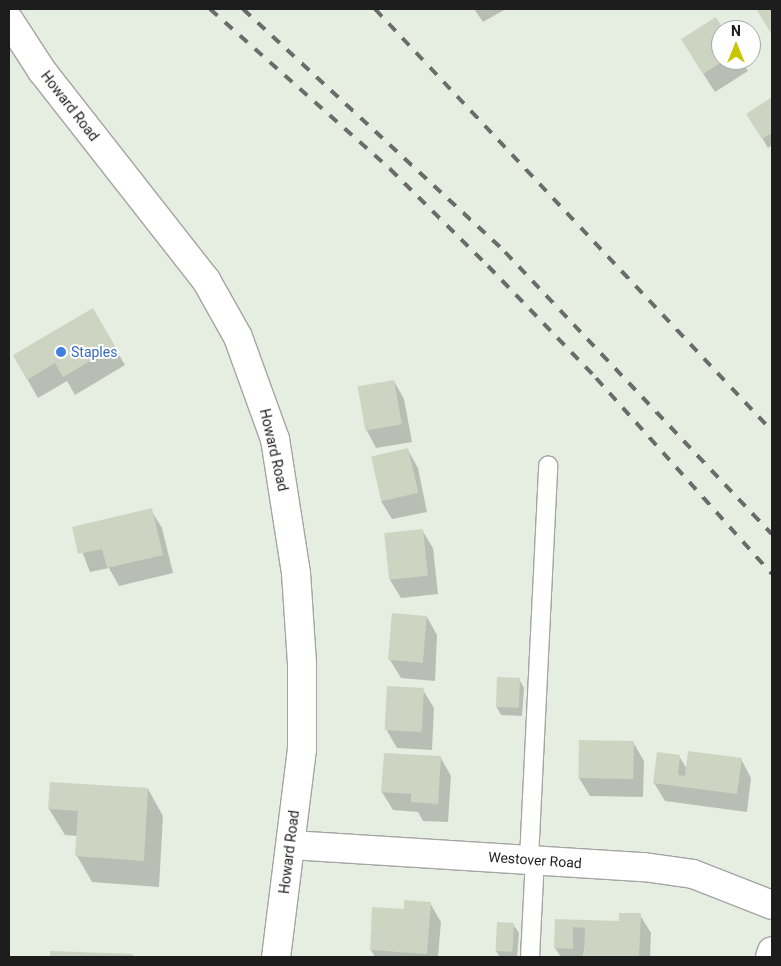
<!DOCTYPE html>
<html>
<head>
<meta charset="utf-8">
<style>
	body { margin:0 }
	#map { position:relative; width:781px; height:966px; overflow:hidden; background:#e6eee2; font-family:Roboto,sans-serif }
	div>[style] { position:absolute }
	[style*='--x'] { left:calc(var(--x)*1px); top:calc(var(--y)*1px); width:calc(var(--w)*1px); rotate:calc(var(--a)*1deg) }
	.shadow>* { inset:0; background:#0003 }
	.building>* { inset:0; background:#cdd5c2; transform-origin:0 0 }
	.roads { filter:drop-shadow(1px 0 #a4a4a4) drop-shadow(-1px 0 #a4a4a4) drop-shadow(0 1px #a4a4a4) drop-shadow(0 -1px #a4a4a4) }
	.service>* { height:18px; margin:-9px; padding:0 9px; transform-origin:9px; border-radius:9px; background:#fff }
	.minor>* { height:28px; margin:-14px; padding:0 14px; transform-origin:14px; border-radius:14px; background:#fff }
	.rail>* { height:4px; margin-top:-2px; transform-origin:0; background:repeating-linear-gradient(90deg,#6b6b6b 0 10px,transparent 0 20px) }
	.dots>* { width:14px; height:14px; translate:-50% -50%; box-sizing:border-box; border:2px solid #fff; border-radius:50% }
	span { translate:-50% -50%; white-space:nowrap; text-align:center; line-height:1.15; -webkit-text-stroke:4px #fff; paint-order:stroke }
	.street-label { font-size:14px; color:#1d1d1d }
	.shop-label { font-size:14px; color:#366cbe }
	.left { translate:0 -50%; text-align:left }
	.frame { position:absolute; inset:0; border:10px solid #1d1d1d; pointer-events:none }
	.north { position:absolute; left:711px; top:20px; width:50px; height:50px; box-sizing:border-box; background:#fff; border:1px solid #a5a5a5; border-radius:50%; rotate:0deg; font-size:14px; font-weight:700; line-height:20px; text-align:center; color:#1d1d1d }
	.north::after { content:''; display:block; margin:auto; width:18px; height:22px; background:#c9c500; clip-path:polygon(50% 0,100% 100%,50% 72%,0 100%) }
</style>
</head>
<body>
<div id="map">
	<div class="shadow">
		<div style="clip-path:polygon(474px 9px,506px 9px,483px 22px)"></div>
		<div style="clip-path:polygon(693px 58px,741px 60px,748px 71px,715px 92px)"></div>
		<div style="clip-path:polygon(772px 99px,772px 145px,768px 148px,748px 114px)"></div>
		<div style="clip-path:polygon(92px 310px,125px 365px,75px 395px,67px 381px,38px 398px,14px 356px)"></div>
		<div style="clip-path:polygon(394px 381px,404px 399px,412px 442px,376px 448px,366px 429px)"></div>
		<div style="clip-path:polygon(408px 450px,418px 468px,427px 512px,392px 519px,381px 501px)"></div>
		<div style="clip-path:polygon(151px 510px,162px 528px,173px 573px,119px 586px,109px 568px,90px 572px,73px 528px)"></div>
		<div style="clip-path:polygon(422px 530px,433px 548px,438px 594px,401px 598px,390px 580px)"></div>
		<div style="clip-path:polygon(427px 617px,437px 635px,435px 681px,401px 678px,390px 660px)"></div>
		<div style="clip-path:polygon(519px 679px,524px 688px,522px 716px,501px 715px,496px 706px)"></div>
		<div style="clip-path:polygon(423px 690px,434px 708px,432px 750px,397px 748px,386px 729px)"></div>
		<div style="clip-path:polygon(580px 741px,633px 742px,644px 761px,643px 797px,590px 796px,579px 778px)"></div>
		<div style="clip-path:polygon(679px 756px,687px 769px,741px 759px,751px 778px,747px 812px,665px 801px,654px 783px)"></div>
		<div style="clip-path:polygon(441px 758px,451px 776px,448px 822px,423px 821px,418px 812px,393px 810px,382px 792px)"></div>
		<div style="clip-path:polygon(148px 789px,163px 816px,159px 887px,92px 882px,77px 856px,78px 836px,65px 835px,49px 809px)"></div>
		<div style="clip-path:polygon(430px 903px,441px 922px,438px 957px,375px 957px,371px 950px,405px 911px)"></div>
		<div style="clip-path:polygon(640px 915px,651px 933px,650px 957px,586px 957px,585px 945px,583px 957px,561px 957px,555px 948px,556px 920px,620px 922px)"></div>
		<div style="clip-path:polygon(513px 924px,519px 933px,517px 957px,500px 957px,496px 951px)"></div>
		<div style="clip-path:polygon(51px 952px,133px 955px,134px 957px,51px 957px)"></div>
	</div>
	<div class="building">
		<div style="clip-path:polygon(756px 9px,772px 9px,772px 35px)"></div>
		<div style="clip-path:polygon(716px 17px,724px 30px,721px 60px,725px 60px,703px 74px,681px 39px)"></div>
		<div style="clip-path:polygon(772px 97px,772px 133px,762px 139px,746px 114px)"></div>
		<div style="clip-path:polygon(93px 308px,115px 346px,63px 377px,55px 363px,27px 380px,13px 355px)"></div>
		<div style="left:394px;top:380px;width:45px;height:37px;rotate:80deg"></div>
		<div style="left:408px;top:448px;width:46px;height:38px;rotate:77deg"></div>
		<div style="clip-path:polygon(152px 508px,163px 555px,107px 568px,102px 549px,78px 554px,72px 527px)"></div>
		<div style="left:423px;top:529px;width:47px;height:39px;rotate:84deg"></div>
		<div style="left:392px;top:613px;width:35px;height:47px;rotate:5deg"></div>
		<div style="left:497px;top:677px;width:23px;height:30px;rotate:2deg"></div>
		<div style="left:387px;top:686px;width:37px;height:44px;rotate:3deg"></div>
		<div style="left:579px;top:740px;width:55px;height:38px;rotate:1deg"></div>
		<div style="clip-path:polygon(688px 751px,742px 758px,737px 794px,653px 783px,657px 752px,680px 755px,678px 775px,685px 776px)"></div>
		<div style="clip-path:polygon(384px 753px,441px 756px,438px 804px,411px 802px,411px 794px,381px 792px)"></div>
		<div style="clip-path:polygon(50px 782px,148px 788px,144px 861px,75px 856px,78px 811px,48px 809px)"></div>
		<div style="clip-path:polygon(404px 900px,431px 902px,427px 954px,370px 950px,372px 907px,404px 909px)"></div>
		<div style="clip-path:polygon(619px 913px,641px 913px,639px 957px,584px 957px,585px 928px,573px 927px,573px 949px,554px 948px,555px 919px,619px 921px)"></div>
		<div style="left:497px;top:922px;width:17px;height:29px;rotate:3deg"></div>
		<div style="clip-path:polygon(50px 951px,133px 954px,133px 957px,50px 957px)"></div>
	</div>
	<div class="roads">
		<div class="service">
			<div style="--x:529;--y:859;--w:394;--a:-87.2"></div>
			<div style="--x:530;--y:957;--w:98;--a:-87.1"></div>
		</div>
		<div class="minor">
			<div style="--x:9;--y:20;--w:61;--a:57.1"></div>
			<div style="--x:42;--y:71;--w:266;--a:51.9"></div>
			<div style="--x:206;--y:280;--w:65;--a:60.7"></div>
			<div style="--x:238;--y:337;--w:109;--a:70.1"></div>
			<div style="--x:275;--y:439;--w:136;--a:81.1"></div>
			<div style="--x:296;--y:573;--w:90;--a:86.2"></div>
			<div style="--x:302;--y:663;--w:86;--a:90"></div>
			<div style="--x:302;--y:749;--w:210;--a:97.1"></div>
			<div style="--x:291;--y:845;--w:354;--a:3.6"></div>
			<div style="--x:644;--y:867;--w:49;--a:8.1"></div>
			<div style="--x:693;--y:874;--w:85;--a:21.4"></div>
			<div style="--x:770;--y:957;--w:6;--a:-72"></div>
		</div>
	</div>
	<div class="rail">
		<div style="--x:210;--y:9;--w:241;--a:41.6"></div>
		<div style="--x:390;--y:169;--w:138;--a:44.7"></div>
		<div style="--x:488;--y:266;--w:156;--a:46"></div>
		<div style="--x:596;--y:378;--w:263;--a:48.1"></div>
		<div style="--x:243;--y:9;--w:357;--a:42.8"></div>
		<div style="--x:505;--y:252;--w:388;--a:46.6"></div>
		<div style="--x:375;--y:9;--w:579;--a:46.75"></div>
	</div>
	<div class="dots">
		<div style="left:61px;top:352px;background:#3f7fe0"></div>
	</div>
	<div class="street-label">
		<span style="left:70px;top:106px;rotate:52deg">Howard Road</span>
		<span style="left:274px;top:450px;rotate:77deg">Howard Road</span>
		<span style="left:289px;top:852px;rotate:-83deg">Howard Road</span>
		<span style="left:535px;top:860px;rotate:4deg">Westover Road</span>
	</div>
	<div class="shop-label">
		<span class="left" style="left:71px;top:352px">Staples</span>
	</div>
	<div class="frame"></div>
	<div class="north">N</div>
</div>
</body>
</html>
